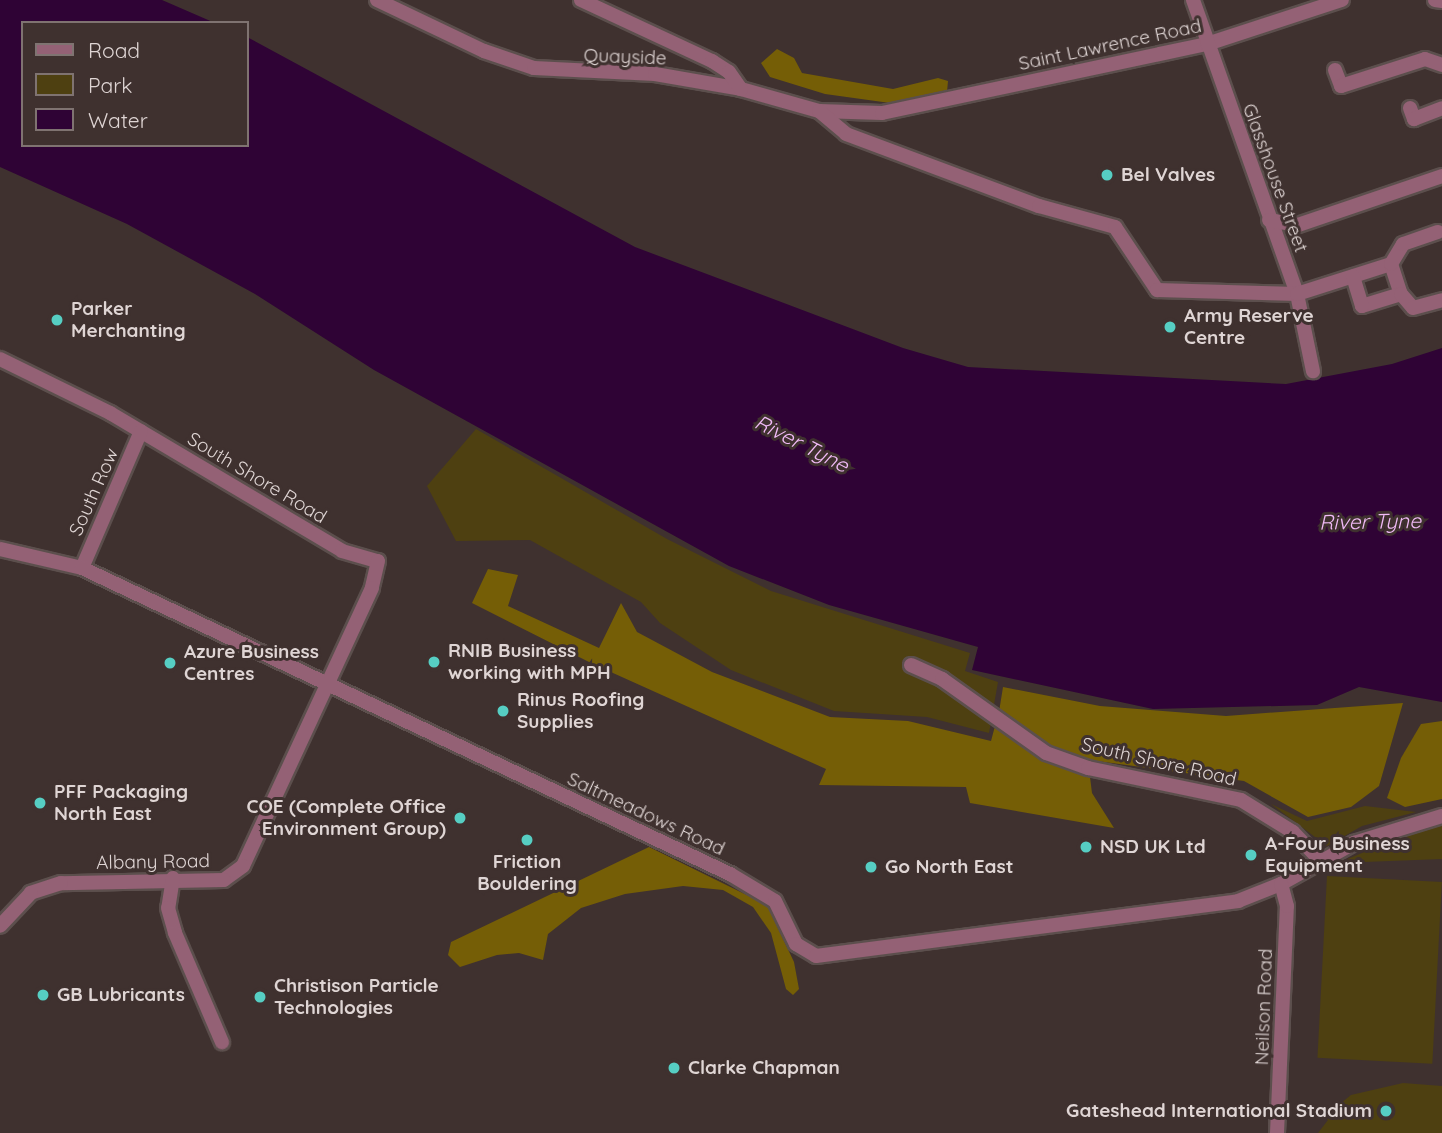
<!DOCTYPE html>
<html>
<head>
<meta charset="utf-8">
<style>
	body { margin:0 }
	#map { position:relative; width:1442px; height:1133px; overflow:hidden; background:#3f312f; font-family:Quicksand,sans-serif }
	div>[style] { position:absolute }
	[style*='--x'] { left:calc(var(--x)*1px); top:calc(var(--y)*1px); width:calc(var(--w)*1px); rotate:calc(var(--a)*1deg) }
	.green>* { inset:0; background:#4e4011; transform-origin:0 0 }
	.forest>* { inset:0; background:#755e06 }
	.water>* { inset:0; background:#2f0335 }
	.roads { filter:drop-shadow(2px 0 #5c4f4d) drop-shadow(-2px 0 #5c4f4d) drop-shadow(0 2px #5c4f4d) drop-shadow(0 -2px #5c4f4d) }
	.minor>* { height:14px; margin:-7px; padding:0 7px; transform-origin:7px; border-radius:7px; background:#946175 }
	.tertiary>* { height:14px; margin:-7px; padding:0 7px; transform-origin:7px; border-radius:7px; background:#946175 }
	.dots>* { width:19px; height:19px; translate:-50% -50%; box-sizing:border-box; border:4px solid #3f312f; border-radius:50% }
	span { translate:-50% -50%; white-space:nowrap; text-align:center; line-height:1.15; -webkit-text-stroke:6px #3f312f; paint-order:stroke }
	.street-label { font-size:19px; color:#dfd5d4 }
	.poi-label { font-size:19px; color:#dfd5d4; font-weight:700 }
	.left { translate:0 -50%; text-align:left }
	.right { translate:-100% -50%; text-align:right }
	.water-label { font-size:21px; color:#f1baf7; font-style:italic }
	.legend { position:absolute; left:21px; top:21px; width:228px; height:126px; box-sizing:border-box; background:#3f312f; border:2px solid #7f7371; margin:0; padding:9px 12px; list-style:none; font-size:21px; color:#dfd5d4 }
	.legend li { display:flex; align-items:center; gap:14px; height:35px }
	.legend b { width:35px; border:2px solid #7f7371 }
</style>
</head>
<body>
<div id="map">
	<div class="green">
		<div style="clip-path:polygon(476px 429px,667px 539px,771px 591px,970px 653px,965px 671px,998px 682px,989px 733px,927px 717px,834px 711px,731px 670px,660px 623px,641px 602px,530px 540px,456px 541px,427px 486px)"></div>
		<div style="clip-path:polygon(1271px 804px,1307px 821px,1365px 806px,1416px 812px,1362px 826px,1327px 846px)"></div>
		<div style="clip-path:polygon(1442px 825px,1442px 859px,1338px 863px,1405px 835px)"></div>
		<div style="left:1327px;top:876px;width:115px;height:182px;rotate:3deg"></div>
		<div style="clip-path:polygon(1403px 1083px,1442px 1086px,1442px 1133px,1318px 1133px,1328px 1120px,1325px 1116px,1351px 1095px)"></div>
	</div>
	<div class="forest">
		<div style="clip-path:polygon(777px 49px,794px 58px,802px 73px,893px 89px,938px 78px,948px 81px,947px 92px,890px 103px,825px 94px,770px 77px,761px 63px)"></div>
		<div style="clip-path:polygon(488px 569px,518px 575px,508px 606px,599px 648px,621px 603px,637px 632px,712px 672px,830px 717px,908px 721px,991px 741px,995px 726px,1090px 777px,1092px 793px,1114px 828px,970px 803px,966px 787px,819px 785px,826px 769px,593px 664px,472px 603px)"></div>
		<div style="clip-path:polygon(1003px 687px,1100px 706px,1226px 716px,1403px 703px,1379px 786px,1351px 807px,1308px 817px,1244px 781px,1075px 758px,1037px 740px,999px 712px)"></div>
		<div style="clip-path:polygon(1442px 721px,1442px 799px,1405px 807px,1387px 798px,1401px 758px,1421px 724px)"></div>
		<div style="clip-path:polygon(649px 847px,767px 905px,794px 962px,799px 989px,793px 995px,786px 989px,771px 933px,753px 907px,723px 890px,683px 886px,625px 894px,581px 908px,548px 934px,543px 960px,519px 953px,497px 955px,460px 967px,448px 955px,451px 942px)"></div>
	</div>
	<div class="water">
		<div style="clip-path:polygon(0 0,162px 0,215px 23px,23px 23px,23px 145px,247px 145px,247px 37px,635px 247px,903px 348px,968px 367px,1286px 384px,1392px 364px,1442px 348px,1442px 702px,1359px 687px,1317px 705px,1153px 709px,972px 670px,978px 647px,829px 605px,729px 566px,374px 370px,255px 294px,127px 224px,0 167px)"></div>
	</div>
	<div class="roads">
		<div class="minor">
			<div style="--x:377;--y:0;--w:119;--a:25.5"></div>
			<div style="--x:484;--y:51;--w:53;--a:18.8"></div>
			<div style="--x:534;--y:68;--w:121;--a:2.8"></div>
			<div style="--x:655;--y:74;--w:87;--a:9.9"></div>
			<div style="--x:741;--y:89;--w:81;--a:15.8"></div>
			<div style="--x:819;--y:111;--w:63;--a:1.8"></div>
			<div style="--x:882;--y:113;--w:332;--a:-12"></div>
			<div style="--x:1207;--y:44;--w:142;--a:-18.1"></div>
			<div style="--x:581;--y:0;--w:145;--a:25"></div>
			<div style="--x:712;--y:61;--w:20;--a:33"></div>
			<div style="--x:729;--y:72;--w:21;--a:55"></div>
			<div style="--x:1193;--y:0;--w:312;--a:70.5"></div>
			<div style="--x:1297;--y:294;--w:79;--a:78.3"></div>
			<div style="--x:1435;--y:0;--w:7;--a:8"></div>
			<div style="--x:1335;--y:70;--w:17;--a:69"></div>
			<div style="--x:1341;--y:86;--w:88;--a:-17.8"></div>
			<div style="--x:1425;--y:59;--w:18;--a:19"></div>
			<div style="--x:1410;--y:108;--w:12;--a:70"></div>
			<div style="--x:1414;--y:119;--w:30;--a:-21"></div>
			<div style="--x:819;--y:111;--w:35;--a:40"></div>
			<div style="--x:846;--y:134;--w:206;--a:20.5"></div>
			<div style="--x:1039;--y:206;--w:79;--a:15.4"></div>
			<div style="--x:1115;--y:227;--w:76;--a:56.3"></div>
			<div style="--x:1157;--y:290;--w:140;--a:1.6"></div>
			<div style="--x:1297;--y:294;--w:99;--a:-17.7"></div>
			<div style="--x:1391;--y:264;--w:32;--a:72"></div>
			<div style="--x:1401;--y:294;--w:41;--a:162.9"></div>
			<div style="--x:1362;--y:306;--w:31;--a:-107"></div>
			<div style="--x:1269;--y:220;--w:29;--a:10"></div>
			<div style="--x:1298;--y:225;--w:152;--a:-18.8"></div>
			<div style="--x:1391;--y:264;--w:23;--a:-59"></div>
			<div style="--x:1403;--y:244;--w:37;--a:-19"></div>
			<div style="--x:1401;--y:294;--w:18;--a:49"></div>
			<div style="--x:1413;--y:308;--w:30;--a:-15"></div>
			<div style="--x:0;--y:359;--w:123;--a:26.1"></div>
			<div style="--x:110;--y:413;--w:270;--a:30.7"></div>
			<div style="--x:342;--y:551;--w:37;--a:16"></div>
			<div style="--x:378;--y:561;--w:28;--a:103"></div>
			<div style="--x:372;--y:588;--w:306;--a:114.9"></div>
			<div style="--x:243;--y:866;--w:24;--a:144"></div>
			<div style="--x:224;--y:880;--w:163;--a:178.9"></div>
			<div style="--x:61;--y:883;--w:32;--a:162"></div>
			<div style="--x:31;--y:893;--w:45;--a:133.2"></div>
			<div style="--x:82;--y:568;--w:149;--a:-66.7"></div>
			<div style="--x:911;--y:665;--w:34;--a:24"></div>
			<div style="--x:942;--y:679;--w:128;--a:35.4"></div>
			<div style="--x:1046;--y:753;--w:45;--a:19.7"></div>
			<div style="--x:1088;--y:768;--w:156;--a:11.8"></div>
			<div style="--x:1241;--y:800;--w:61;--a:31.6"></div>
			<div style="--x:1293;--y:832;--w:40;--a:46"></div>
			<div style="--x:173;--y:878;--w:30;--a:99"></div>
			<div style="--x:168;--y:908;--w:26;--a:74"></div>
			<div style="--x:175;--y:933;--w:119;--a:66.7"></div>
		</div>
		<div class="tertiary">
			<div style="--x:0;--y:549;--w:84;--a:13"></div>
			<div style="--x:82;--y:568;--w:717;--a:25.28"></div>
			<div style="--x:730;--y:874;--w:52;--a:31"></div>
			<div style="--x:775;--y:901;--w:48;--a:64"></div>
			<div style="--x:796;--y:944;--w:23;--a:31"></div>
			<div style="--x:816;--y:956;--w:426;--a:-7.4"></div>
			<div style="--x:1238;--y:901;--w:46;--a:-21.6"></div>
			<div style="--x:1281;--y:884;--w:84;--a:-29.3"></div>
			<div style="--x:1354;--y:843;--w:92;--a:-17.1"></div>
			<div style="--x:1277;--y:1133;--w:227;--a:-87.5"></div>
			<div style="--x:1287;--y:906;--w:23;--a:-105"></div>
		</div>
	</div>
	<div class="dots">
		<div style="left:1107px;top:175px;background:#56cec3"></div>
		<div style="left:57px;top:320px;background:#56cec3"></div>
		<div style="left:1170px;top:327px;background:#56cec3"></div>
		<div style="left:434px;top:662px;background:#56cec3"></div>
		<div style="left:170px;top:663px;background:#56cec3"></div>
		<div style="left:503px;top:711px;background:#56cec3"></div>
		<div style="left:40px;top:803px;background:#56cec3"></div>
		<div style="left:460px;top:818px;background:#56cec3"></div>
		<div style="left:527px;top:840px;background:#56cec3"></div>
		<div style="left:1086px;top:847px;background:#56cec3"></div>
		<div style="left:1251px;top:855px;background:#56cec3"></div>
		<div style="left:871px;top:867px;background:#56cec3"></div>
		<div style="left:43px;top:995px;background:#56cec3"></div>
		<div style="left:260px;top:997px;background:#56cec3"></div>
		<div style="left:674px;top:1068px;background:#56cec3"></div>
		<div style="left:1386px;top:1111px;background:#56cec3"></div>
	</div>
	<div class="street-label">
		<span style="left:1110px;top:45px;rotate:-12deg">Saint Lawrence Road</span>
		<span style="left:625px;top:57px;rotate:2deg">Quayside</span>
		<span style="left:1275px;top:178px;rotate:70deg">Glasshouse Street</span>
		<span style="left:257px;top:478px;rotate:31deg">South Shore Road</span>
		<span style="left:94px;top:492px;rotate:-66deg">South Row</span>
		<span style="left:1159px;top:762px;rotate:13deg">South Shore Road</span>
		<span style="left:646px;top:814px;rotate:25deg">Saltmeadows Road</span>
		<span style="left:153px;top:862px;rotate:-1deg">Albany Road</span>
		<span style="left:1264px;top:1007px;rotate:-88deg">Neilson Road</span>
	</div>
	<div class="poi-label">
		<span class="left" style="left:1121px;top:175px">Bel Valves</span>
		<span class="left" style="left:71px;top:320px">Parker<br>Merchanting</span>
		<span class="left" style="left:1184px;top:327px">Army Reserve<br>Centre</span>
		<span class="left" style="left:448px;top:662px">RNIB Business<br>working with MPH</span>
		<span class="left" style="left:184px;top:663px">Azure Business<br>Centres</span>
		<span class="left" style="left:517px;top:711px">Rinus Roofing<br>Supplies</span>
		<span class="left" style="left:54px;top:803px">PFF Packaging<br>North East</span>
		<span class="right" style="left:446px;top:818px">COE (Complete Office<br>Environment Group)</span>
		<span class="left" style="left:1265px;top:855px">A-Four Business<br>Equipment</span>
		<span class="left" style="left:1100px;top:847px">NSD UK Ltd</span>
		<span style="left:527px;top:873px">Friction<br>Bouldering</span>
		<span class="left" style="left:885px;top:867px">Go North East</span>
		<span class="left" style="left:274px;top:997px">Christison Particle<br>Technologies</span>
		<span class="left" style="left:57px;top:995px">GB Lubricants</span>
		<span class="left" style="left:688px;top:1068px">Clarke Chapman</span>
		<span class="right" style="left:1372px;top:1111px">Gateshead International Stadium</span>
	</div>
	<div class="water-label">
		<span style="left:802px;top:443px;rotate:27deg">River Tyne</span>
		<span style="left:1370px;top:521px;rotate:-1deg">River Tyne</span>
	</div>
	<ul class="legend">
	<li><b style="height:9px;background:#946175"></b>Road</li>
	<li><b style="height:19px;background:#4e4011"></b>Park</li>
	<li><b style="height:19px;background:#2f0335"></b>Water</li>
	</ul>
</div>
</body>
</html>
